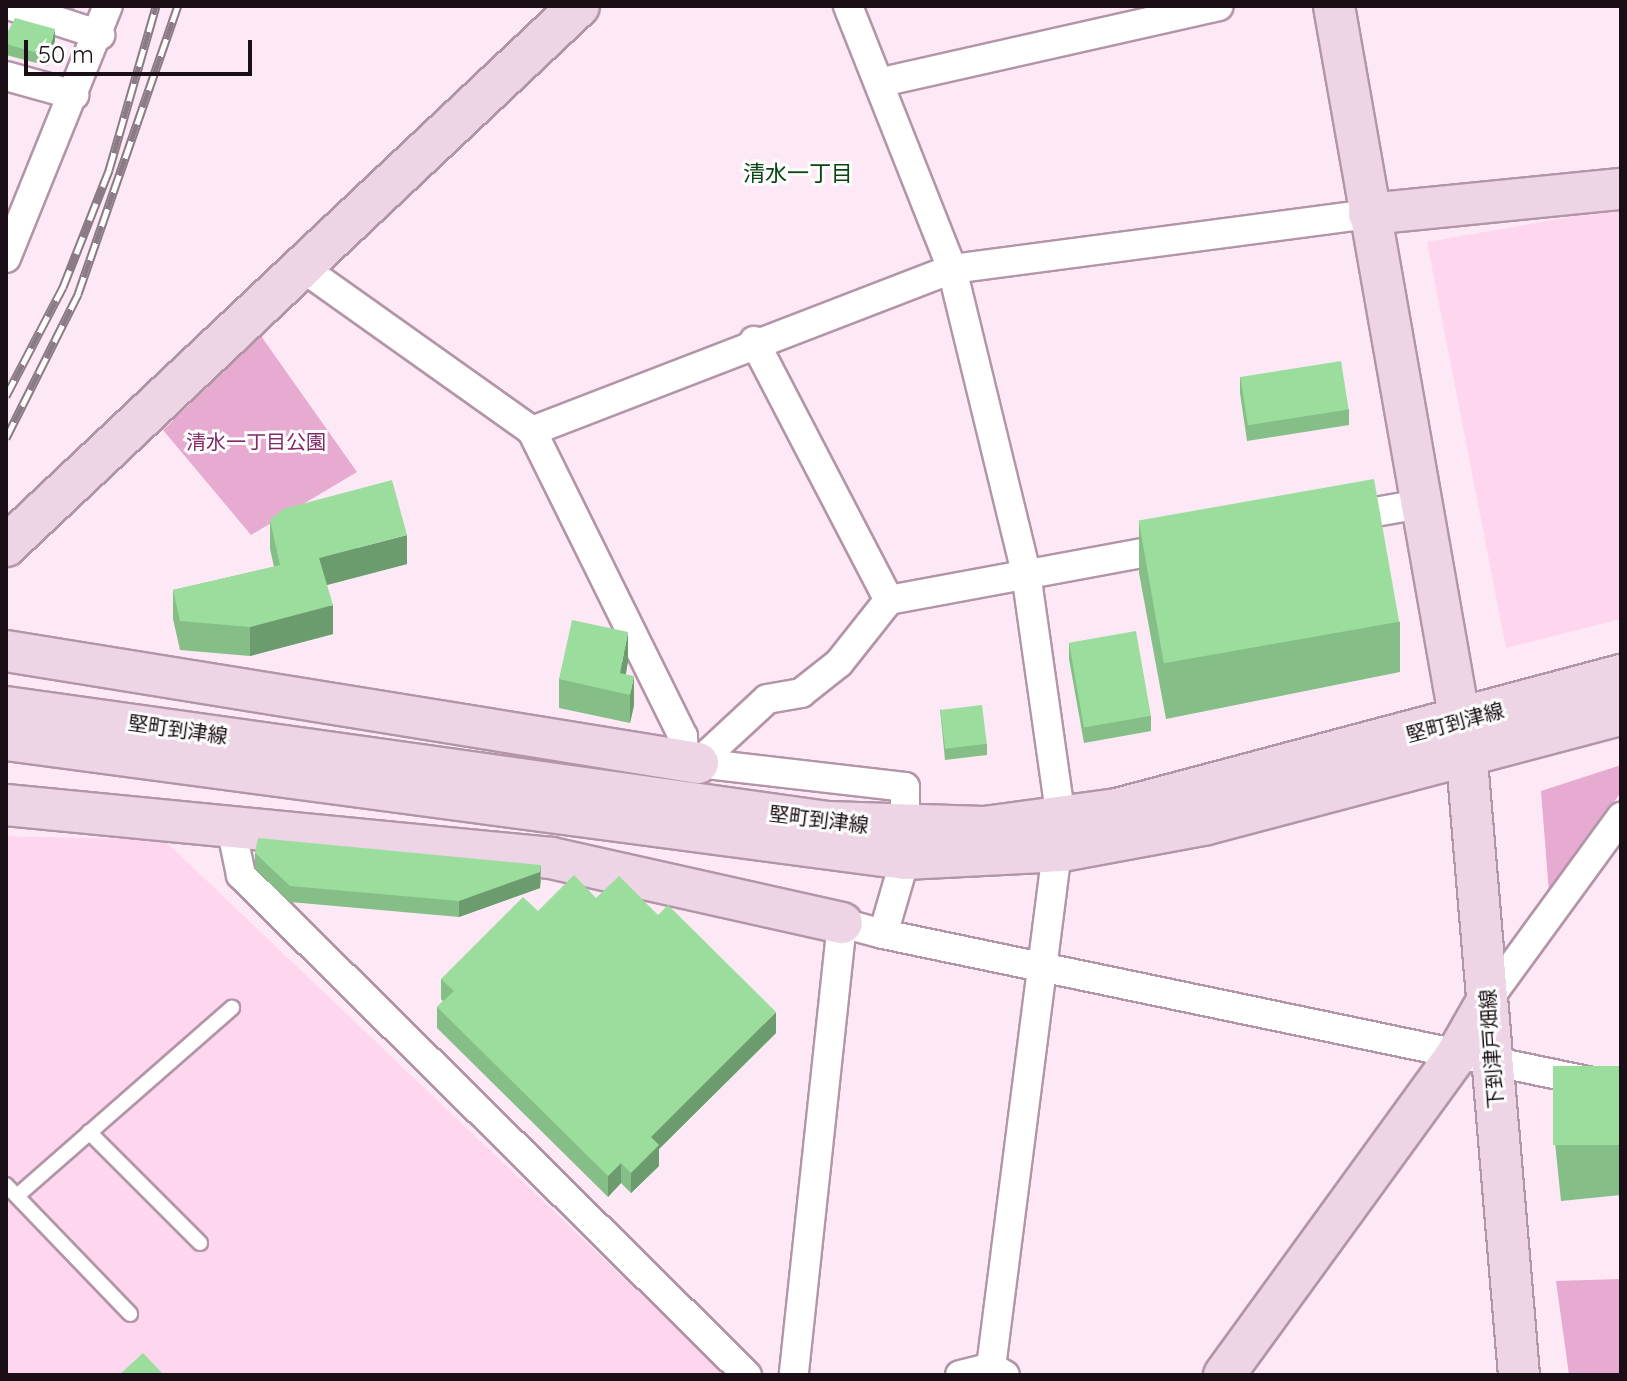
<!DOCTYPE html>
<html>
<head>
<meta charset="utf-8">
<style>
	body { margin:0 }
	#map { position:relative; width:1627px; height:1381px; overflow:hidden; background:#fde9f5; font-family:Quicksand,"Noto Sans JP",sans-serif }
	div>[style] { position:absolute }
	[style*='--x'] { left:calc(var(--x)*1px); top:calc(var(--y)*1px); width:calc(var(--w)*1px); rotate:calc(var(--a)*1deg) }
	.built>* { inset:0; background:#fed7ef }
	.green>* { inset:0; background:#e7abd1 }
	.roads { filter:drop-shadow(2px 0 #b395a8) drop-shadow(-2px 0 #b395a8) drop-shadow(0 2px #b395a8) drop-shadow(0 -2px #b395a8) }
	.lane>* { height:14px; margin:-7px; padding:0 7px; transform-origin:7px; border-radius:7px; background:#fff }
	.street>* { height:28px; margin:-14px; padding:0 14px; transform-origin:14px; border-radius:14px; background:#fff }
	.secondary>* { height:40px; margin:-20px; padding:0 20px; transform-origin:20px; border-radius:20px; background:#edd5e5 }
	.rail>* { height:9px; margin-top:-4.5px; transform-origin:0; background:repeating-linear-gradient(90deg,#fdfdfd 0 18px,#8b7b85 0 36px); box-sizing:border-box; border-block:2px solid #8b7b85 }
	.wall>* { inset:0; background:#85be87 }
	.shaded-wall>* { inset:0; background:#6c9b6e }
	.building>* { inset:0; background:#9bdd9d; transform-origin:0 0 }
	span { translate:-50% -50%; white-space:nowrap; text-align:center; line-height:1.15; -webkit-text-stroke:6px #fdfdfd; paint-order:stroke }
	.park-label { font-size:20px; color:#822a69 }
	.street-label { font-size:20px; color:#1a0f16 }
	.neighbourhood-label { font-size:22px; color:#084513 }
	.frame { position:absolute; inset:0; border:8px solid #1a0f16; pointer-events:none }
	.scale { position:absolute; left:24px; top:40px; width:228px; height:36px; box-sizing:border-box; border:4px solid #1a0f16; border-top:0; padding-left:10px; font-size:24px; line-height:28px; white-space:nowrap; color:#1a0f16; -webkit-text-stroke:6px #fdfdfd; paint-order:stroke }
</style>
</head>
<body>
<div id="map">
	<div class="built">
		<div style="clip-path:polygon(1621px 208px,1621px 619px,1506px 648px,1427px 242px)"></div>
		<div style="clip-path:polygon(6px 836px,164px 840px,726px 1375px,6px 1375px)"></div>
	</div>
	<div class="green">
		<div style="clip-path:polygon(261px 336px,357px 472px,251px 535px,163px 430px)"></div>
		<div style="clip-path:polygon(1621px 765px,1621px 792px,1549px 893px,1541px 791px)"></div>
		<div style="clip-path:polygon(1621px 1279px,1621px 1375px,1569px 1375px,1556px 1281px)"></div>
	</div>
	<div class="roads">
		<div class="lane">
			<div style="--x:89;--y:1132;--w:157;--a:45"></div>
			<div style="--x:6;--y:1185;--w:179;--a:46.1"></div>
			<div style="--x:17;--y:1196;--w:286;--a:-41.2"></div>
		</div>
		<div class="street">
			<div style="--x:11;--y:6;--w:94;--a:18"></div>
			<div style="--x:848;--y:6;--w:283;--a:68.4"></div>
			<div style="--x:952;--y:269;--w:313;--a:76.3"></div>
			<div style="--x:1026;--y:573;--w:249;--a:81.9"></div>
			<div style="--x:1061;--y:820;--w:551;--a:97.29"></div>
			<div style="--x:6;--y:76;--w:71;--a:15.6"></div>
			<div style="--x:882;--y:82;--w:345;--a:-12.7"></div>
			<div style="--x:6;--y:258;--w:272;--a:-68"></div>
			<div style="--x:300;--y:266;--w:285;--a:35.4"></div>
			<div style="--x:532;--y:431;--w:340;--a:63.7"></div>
			<div style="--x:683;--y:736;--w:24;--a:88"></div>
			<div style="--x:754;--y:341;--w:292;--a:62.5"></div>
			<div style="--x:532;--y:431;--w:450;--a:-21.1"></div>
			<div style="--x:952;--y:269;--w:421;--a:-7.5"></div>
			<div style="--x:1341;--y:518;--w:80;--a:-10"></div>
			<div style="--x:698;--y:763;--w:208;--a:6.6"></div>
			<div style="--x:905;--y:787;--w:72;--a:90"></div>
			<div style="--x:905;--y:859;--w:78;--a:106.3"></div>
			<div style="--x:883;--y:934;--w:42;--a:-165"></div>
			<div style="--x:842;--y:923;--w:455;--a:96.1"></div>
			<div style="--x:698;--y:763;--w:94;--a:-42.8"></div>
			<div style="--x:767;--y:699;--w:35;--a:-10"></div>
			<div style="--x:801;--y:693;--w:48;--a:-38.3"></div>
			<div style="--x:839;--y:663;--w:80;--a:-51.6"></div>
			<div style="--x:889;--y:600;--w:290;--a:-10.5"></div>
			<div style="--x:231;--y:827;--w:49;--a:78.2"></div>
			<div style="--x:241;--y:875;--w:711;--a:44.66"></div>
			<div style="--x:883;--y:934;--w:754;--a:11.79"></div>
			<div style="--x:1487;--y:1001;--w:228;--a:-53.9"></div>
			<div style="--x:960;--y:1375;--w:32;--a:-14"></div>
			<div style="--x:991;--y:1367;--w:16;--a:30"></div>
		</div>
		<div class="secondary">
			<div style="--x:1334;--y:6;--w:767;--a:80.01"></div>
			<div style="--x:1467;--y:761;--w:616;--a:85.16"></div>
			<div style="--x:1369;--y:214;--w:253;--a:-5.7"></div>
			<div style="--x:6;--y:546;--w:787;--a:-43.3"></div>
			<div style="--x:6;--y:651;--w:701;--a:9.19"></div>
			<div style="--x:6;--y:707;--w:830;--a:7.96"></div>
			<div style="--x:828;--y:822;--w:156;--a:1.8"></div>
			<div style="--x:984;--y:827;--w:134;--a:-7.7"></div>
			<div style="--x:1117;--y:809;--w:522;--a:-14.89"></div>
			<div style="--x:6;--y:740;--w:907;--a:7.54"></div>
			<div style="--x:905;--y:859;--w:157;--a:-2.9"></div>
			<div style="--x:1062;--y:851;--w:147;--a:-10.5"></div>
			<div style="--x:1207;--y:824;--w:428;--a:-14.8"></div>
			<div style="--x:6;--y:805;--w:548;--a:5.55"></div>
			<div style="--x:551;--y:858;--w:298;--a:12.6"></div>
			<div style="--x:1224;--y:1375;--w:393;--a:-54"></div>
			<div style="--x:1455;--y:1057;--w:64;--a:-60.3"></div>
		</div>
	</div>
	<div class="rail">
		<div style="--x:6;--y:396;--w:123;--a:-62.4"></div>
		<div style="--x:63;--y:287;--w:126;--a:-68.5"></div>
		<div style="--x:109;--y:170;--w:171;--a:-74"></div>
		<div style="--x:6;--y:438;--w:161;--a:-63.4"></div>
		<div style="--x:78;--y:294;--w:305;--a:-70.9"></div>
	</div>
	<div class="wall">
		<div style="clip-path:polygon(63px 6px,75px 6px,74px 9px)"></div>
		<div style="clip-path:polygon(6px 35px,55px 40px,48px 66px,6px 55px)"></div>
		<div style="clip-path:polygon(1240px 377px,1349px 409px,1349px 425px,1247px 441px,1240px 393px)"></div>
		<div style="clip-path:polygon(270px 520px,407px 564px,327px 585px,333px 634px,250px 656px,180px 650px,173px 619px,173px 590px,274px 567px,270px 549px)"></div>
		<div style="clip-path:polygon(1139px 523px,1400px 622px,1400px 672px,1166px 719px,1139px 573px)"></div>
		<div style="clip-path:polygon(1069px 643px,1151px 716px,1151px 731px,1084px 743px,1069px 659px)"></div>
		<div style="clip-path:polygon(628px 661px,626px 674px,634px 705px,630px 723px,559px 708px,559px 679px)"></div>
		<div style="clip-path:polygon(940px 709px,987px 744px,987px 755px,945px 760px)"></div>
		<div style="clip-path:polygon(255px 853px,541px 880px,540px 888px,459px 917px,290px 902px,255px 869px)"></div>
		<div style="clip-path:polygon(596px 898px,776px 1033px,659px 1149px,659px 1166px,631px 1193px,621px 1183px,608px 1197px,437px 1028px,437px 1007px,443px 1001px,441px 999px,441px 979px,538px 911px)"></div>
		<div style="clip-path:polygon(1621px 1066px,1621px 1195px,1561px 1201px,1553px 1123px,1553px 1073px)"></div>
	</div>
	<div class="shaded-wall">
		<div style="clip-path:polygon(55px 29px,55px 40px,48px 66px,48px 56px)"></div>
		<div style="clip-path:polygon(407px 535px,407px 564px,319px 587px,319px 558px)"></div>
		<div style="clip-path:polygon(333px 605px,333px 634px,250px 656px,250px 627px)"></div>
		<div style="clip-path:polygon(628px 632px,628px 661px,622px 693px,620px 673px)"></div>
		<div style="clip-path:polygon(634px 676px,634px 705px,630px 723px,630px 695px)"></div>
		<div style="clip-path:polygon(541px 865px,540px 888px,459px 917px,459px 901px)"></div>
		<div style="clip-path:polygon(776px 1012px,776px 1033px,659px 1149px,659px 1166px,631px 1193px,631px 1173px,651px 1137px)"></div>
		<div style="clip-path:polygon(621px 1163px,621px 1183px,608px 1197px,608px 1176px)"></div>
	</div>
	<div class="building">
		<div style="clip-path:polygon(15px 18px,55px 29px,48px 56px,6px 44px,6px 35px)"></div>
		<div style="left:1341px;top:361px;width:49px;height:102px;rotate:81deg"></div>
		<div style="left:1374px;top:479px;width:145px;height:239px;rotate:80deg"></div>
		<div style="clip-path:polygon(392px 480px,407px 535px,319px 558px,333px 605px,250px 627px,180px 621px,173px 590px,280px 565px,270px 520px,283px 509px)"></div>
		<div style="clip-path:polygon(572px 620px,628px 632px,620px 673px,634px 676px,630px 695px,559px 679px)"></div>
		<div style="left:1136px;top:631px;width:86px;height:68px;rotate:80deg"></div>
		<div style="left:982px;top:705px;width:39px;height:42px;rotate:83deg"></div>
		<div style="clip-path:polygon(258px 838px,541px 865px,540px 872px,459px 901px,290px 886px,255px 853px)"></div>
		<div style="clip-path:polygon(574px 875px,596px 898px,619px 876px,658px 915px,668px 905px,776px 1012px,651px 1137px,659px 1145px,631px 1173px,621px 1163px,608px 1176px,437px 1007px,454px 991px,441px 979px,523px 897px,538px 911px)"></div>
		<div style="left:1621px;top:1066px;width:79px;height:68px;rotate:90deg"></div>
		<div style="clip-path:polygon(143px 1353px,164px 1375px,119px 1375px)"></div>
	</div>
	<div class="park-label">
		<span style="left:256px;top:441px">清水一丁目公園</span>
	</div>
	<div class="street-label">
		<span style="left:1455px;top:722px;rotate:-15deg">堅町到津線</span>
		<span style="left:178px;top:729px;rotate:8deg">堅町到津線</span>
		<span style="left:819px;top:819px;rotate:7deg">堅町到津線</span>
		<span style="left:1491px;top:1049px;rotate:-94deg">下到津戸畑線</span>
	</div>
	<div class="neighbourhood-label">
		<span style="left:798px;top:174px">清水一丁目</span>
	</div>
	<div class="frame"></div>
	<div class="scale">50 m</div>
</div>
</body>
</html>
